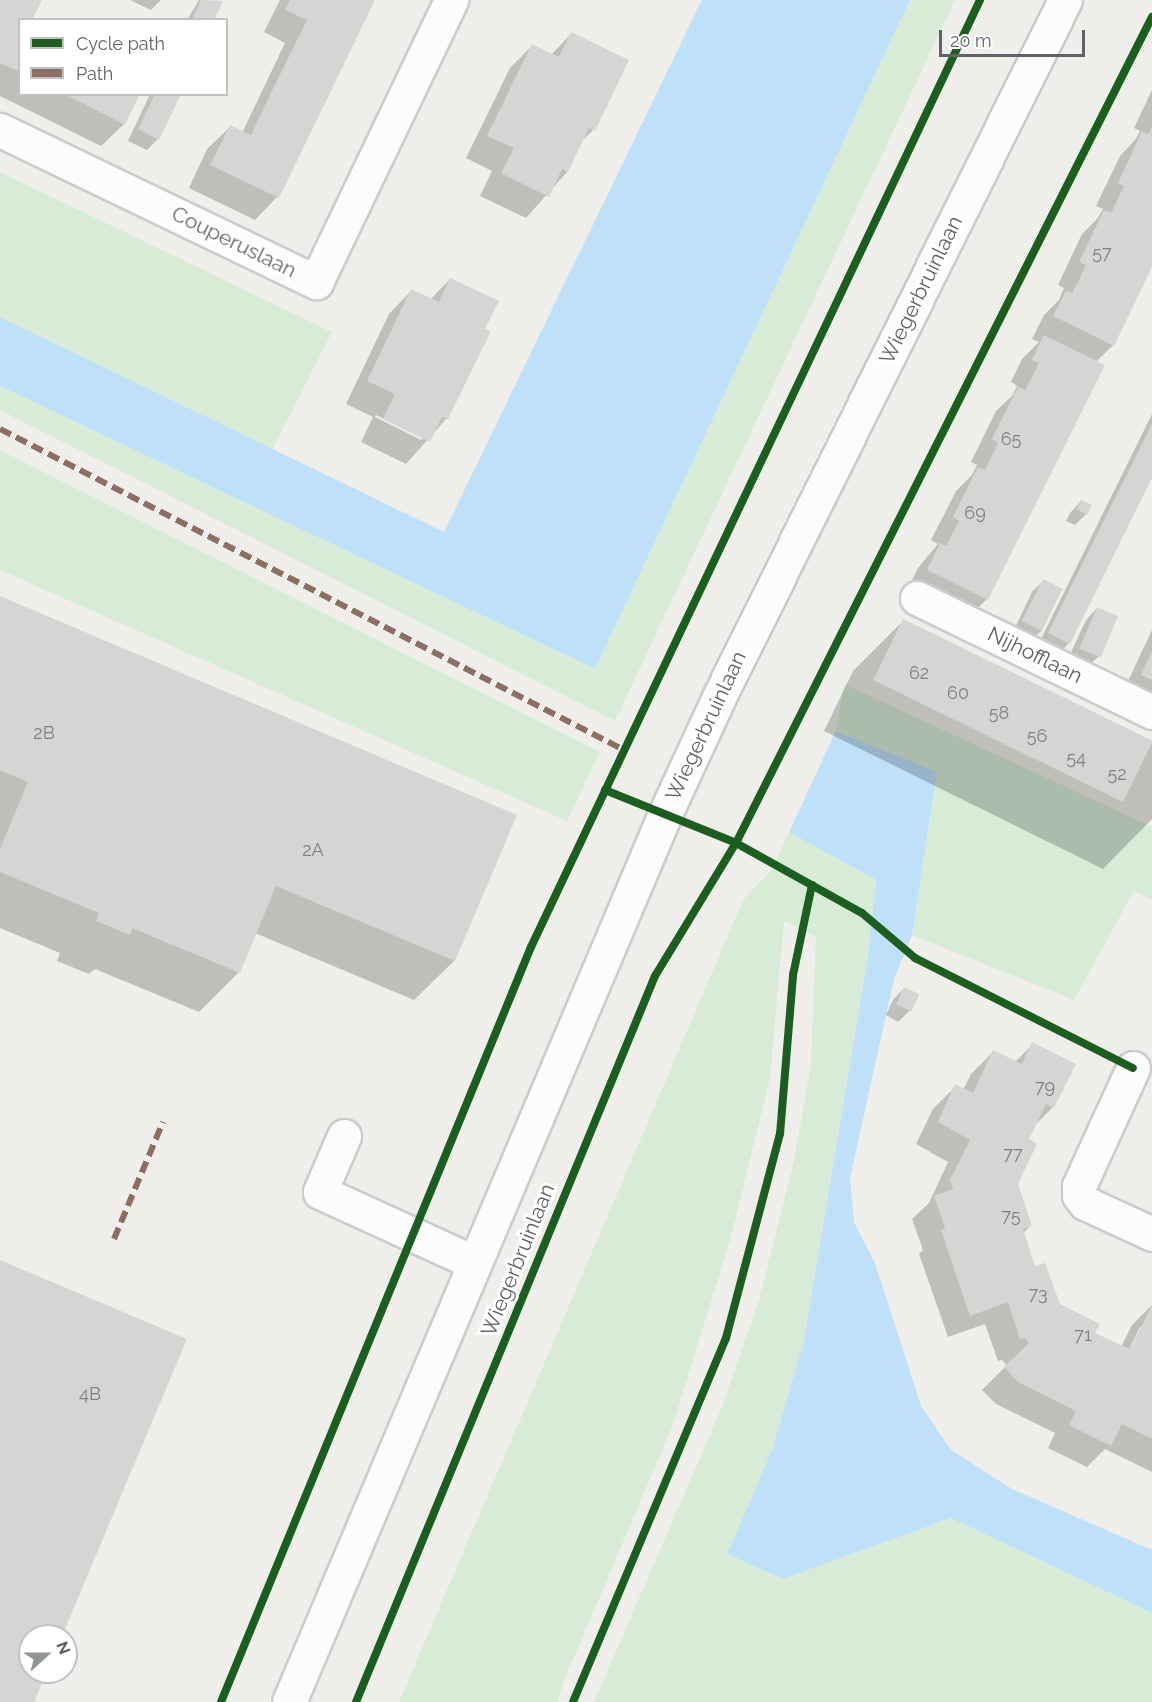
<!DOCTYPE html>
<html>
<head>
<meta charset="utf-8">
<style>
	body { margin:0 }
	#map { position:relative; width:1152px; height:1702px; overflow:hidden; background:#efeeea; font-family:Raleway,sans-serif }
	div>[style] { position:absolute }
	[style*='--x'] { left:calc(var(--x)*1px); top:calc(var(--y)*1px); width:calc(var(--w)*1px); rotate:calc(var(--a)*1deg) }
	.green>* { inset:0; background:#d8ebd6 }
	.water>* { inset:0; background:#bfe0f9 }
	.shadow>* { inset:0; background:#0003 }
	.building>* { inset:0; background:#d6d5d3; transform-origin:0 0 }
	.roads { filter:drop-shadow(2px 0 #cbcccc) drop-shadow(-2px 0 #cbcccc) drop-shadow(0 2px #cbcccc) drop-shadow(0 -2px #cbcccc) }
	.minor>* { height:33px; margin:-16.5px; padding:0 16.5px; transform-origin:16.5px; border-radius:16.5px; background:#fdfcfc }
	.quiet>* { height:6px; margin-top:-3px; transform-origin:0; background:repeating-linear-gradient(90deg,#8d6e63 0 12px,transparent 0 18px) }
	.cycleway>* { height:8px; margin:-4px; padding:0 4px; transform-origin:4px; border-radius:4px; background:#1b5e20 }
	span { translate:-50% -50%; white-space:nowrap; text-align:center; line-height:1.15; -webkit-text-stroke:6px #fff; paint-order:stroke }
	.number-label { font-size:18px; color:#7e8184 }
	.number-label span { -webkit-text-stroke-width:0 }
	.street-label { font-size:21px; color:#5f6368 }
	.legend { position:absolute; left:18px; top:18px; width:210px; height:78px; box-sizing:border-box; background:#fff; border:2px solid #bfc1c3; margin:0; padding:8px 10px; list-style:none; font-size:18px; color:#5f6368 }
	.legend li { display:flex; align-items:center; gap:12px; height:30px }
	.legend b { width:30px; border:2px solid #bfc1c3 }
	.north { position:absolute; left:18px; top:1624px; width:60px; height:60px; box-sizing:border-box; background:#fff; border:2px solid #bfc1c3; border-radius:50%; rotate:69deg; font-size:16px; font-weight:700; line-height:24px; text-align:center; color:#5f6368 }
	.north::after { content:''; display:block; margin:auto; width:21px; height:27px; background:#919496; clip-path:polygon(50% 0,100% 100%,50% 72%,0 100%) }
	.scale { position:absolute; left:939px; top:30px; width:146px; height:27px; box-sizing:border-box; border:3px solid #5f6368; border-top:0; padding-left:8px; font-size:18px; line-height:21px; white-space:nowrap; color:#5f6368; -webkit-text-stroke:4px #fff; paint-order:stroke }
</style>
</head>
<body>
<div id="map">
	<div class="green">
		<div style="clip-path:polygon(910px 0,955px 0,615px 721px,0 410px,0 386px,595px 669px)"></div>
		<div style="clip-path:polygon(0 172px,332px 332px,272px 450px,0 317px)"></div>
		<div style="clip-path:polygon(0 450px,600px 752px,567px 821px,0 570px)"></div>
		<div style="clip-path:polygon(844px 684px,1152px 827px,1152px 900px,1134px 891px,1074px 1000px,912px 935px,937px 773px,836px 731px)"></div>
		<div style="clip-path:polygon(789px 832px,876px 880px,867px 962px,804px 1340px,772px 1450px,727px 1554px,783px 1579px,951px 1518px,1152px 1613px,1152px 1702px,594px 1702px,722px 1407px,759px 1300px,794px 1161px,811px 1064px,816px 937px,784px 921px,770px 1078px,731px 1237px,673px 1425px,563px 1683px,558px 1702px,399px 1702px,743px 900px,772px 869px)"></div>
	</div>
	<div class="water">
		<div style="clip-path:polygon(702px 0,910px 0,595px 669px,0 386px,0 317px,444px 532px)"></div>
		<div style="clip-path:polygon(836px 731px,937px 772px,912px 935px,894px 979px,850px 1178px,854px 1222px,875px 1263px,921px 1406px,951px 1450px,1012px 1489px,1152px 1550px,1152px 1613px,951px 1518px,783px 1579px,727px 1554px,772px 1450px,804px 1340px,867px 962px,876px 880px,789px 832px)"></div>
	</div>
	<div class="shadow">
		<div style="clip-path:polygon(0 0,40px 0,20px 20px,20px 94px,138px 94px,124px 124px,101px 146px,0 96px)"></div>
		<div style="clip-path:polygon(130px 0,161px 0,151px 10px)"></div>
		<div style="clip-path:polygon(199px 0,221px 2px,213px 20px,187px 20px)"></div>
		<div style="clip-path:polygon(280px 0,373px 0,277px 197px,255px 220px,189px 188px,207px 149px,230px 127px,242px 133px,285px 43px,264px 32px)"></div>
		<div style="clip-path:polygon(571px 34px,593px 130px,581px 142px,567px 172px,526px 218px,480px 196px,492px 171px,466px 158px,510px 68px,532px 46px,551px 55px)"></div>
		<div style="clip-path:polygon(1152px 90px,1152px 264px,1113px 345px,1096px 362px,987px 599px,964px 621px,906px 592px,918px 568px,938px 544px,931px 540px,956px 491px,972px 475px,977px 465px,971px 462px,996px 411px,1012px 396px,1017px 386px,1011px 382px,1022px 359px,1039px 342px,1032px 339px,1044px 315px,1059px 300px,1064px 288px,1058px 285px,1082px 234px,1097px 219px,1103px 209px,1096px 206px,1120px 156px,1135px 140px,1140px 131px,1134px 128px)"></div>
		<div style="clip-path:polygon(150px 94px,180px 94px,158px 139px,147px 150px,128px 141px)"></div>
		<div style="clip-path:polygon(evenodd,450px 279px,483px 329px,447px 418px,406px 464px,361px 442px,373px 417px,346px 404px,389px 314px,411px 291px,430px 300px,450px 279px,376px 415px,424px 438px,421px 440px,375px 417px,376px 415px)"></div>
		<div style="clip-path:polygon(1152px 414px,1152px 473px,1069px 643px,1058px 654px,1038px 645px)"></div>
		<div style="clip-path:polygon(1081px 501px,1086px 514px,1075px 525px,1066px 521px,1070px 513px)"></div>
		<div style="clip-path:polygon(1043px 581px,1061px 590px,1042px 630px,1031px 641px,1013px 632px,1032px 592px)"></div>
		<div style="clip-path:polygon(0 598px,515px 816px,454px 961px,414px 1000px,255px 933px,239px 972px,199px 1012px,95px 969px,89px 974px,57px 961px,60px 953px,0 928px)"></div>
		<div style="clip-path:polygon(1097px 608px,1098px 657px,1086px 668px,1068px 659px,1086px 620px)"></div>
		<div style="clip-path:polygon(903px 621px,1152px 744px,1152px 819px,1103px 869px,824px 731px,853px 671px)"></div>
		<div style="clip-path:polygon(1152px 630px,1152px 714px,1120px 698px)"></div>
		<div style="clip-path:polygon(904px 988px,917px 994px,910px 1010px,898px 1022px,886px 1015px,893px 1000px)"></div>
		<div style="clip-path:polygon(evenodd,1033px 1044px,1053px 1107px,1032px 1128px,1016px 1184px,1031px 1225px,1023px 1233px,1035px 1268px,1059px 1305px,1093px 1333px,1121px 1347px,1132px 1325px,1152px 1305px,1152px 1472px,1105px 1449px,1087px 1467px,1048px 1448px,1055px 1433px,996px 1404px,982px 1390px,1007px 1365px,1002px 1360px,998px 1361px,985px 1324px,948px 1337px,919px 1254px,923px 1250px,912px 1219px,929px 1203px,948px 1162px,916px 1144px,933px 1109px,956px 1086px,963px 1090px,971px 1074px,993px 1052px,1015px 1062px,1033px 1044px,1140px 1327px,1143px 1327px,1128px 1357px,1126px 1356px,1140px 1327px)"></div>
	</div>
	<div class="building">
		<div style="clip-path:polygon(0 0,42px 0,32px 20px,20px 20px,20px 72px,0 63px)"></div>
		<div style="clip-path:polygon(201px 0,223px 1px,214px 20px,192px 20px)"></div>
		<div style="clip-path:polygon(290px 0,375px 0,279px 198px,210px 165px,230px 125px,251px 135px,269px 97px,307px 20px,285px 10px)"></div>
		<div style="clip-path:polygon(571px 32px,629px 60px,595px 131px,589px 128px,568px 172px,562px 169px,549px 197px,501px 173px,514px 148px,487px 136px,532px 44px,559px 57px)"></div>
		<div style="clip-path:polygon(65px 94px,140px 94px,125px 125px)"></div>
		<div style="clip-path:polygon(155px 94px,181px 94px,159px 140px,138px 129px)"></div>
		<div style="clip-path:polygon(1152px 127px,1152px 267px,1114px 346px,1053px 316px,1066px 291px,1072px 293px,1079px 280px,1086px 265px,1079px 262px,1104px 210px,1111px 213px,1124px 186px,1118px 183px,1142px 131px,1148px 134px)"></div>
		<div style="clip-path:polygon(450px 278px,499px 301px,485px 329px,491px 331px,448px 419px,442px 417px,430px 442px,383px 419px,395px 394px,367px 381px,411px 289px,439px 302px)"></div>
		<div style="clip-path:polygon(1044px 335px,1105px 365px,988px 600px,927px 570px,940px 543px,946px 546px,959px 521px,953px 517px,978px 467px,985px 470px,998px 443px,992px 439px,1018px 387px,1025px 390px,1032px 377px,1039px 363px,1032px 360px)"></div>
		<div style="clip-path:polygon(1152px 424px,1152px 478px,1070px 644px,1048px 633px)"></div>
		<div style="clip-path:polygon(1081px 500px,1092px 505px,1087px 515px,1077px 509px)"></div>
		<div style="left:1043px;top:579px;width:22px;height:47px;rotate:27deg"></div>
		<div style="clip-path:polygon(0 596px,517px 815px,455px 961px,276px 886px,240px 973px,132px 928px,130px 935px,96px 921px,99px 913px,0 872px,0 849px,28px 782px,0 770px)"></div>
		<div style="left:1097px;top:607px;width:23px;height:45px;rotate:23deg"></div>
		<div style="left:903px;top:619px;width:278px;height:68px;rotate:26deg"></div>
		<div style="clip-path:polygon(1152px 652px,1152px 680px,1141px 675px)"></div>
		<div style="left:904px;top:987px;width:17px;height:19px;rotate:25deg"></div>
		<div style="clip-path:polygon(1032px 1042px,1076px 1064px,1054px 1108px,1046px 1104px,1029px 1139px,1037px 1144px,1018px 1184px,1032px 1226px,1023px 1229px,1035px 1266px,1045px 1263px,1060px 1304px,1100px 1324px,1095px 1333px,1130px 1349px,1152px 1305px,1152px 1439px,1122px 1424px,1111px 1446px,1069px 1425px,1076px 1411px,1018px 1382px,1004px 1367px,1029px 1343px,1025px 1338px,1020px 1339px,1008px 1302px,970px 1316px,941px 1230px,945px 1228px,934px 1196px,953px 1189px,950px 1180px,970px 1140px,938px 1122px,955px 1084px,973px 1093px,993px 1050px,1022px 1064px)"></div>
		<div style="clip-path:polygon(0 1260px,187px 1339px,62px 1636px,30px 1636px,30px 1672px,47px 1672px,34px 1702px,0 1702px)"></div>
	</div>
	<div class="roads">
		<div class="minor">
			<div style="--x:0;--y:130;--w:351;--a:25.7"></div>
			<div style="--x:316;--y:282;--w:313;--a:-64.4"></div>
			<div style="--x:917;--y:598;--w:261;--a:25.9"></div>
			<div style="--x:1133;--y:1068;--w:130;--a:114.6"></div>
			<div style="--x:1079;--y:1186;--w:9;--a:90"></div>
			<div style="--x:1079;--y:1195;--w:10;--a:53"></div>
			<div style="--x:1085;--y:1203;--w:74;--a:24.8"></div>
			<div style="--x:344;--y:1136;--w:61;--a:113.2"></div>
			<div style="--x:320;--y:1192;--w:170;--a:24.6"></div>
			<div style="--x:289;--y:1702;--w:964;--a:-67.05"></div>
			<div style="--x:665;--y:814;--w:131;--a:-65.2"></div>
			<div style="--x:720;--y:695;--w:776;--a:-63.6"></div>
		</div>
	</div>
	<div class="quiet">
		<div style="--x:0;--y:429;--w:702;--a:27.22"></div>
		<div style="--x:114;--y:1239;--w:127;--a:-67.3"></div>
	</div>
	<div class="cycleway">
		<div style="--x:605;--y:790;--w:141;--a:22"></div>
		<div style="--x:736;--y:843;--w:144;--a:29.1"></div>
		<div style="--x:862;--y:913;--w:70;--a:40.3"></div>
		<div style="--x:915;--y:958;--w:244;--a:26.8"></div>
		<div style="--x:221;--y:1702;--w:816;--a:-67.68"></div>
		<div style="--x:531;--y:947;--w:1048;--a:-64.63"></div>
		<div style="--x:356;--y:1702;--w:785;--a:-67.62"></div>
		<div style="--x:655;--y:976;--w:156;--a:-58.7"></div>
		<div style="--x:736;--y:843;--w:925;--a:-63.27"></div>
		<div style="--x:573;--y:1702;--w:395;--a:-67.2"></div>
		<div style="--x:726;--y:1338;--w:211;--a:-75.2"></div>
		<div style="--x:780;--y:1134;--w:160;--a:-85.3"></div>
		<div style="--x:793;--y:975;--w:92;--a:-78.1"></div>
	</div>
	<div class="number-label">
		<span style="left:1102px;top:253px">57</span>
		<span style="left:1011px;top:439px">65</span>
		<span style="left:975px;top:513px">69</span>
		<span style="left:919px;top:673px">62</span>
		<span style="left:958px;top:693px">60</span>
		<span style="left:999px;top:713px">58</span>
		<span style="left:44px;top:733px">2B</span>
		<span style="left:1037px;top:736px">56</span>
		<span style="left:1076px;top:758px">54</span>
		<span style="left:1117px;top:774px">52</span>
		<span style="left:313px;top:850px">2A</span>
		<span style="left:1045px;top:1087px">79</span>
		<span style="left:1013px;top:1154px">77</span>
		<span style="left:1011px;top:1216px">75</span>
		<span style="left:1038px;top:1294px">73</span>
		<span style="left:1083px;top:1335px">71</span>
		<span style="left:90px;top:1394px">4B</span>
	</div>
	<div class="street-label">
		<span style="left:234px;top:242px;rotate:26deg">Couperuslaan</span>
		<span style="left:921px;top:290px;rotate:-64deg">Wiegerbruinlaan</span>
		<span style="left:1035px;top:655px;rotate:26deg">Nijhofflaan</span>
		<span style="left:706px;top:726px;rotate:-65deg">Wiegerbruinlaan</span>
		<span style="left:518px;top:1260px;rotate:-68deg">Wiegerbruinlaan</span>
	</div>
	<ul class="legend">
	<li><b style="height:8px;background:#1b5e20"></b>Cycle path</li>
	<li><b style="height:8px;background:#8d6e63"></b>Path</li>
	</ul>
	<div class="north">N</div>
	<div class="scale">20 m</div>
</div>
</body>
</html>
